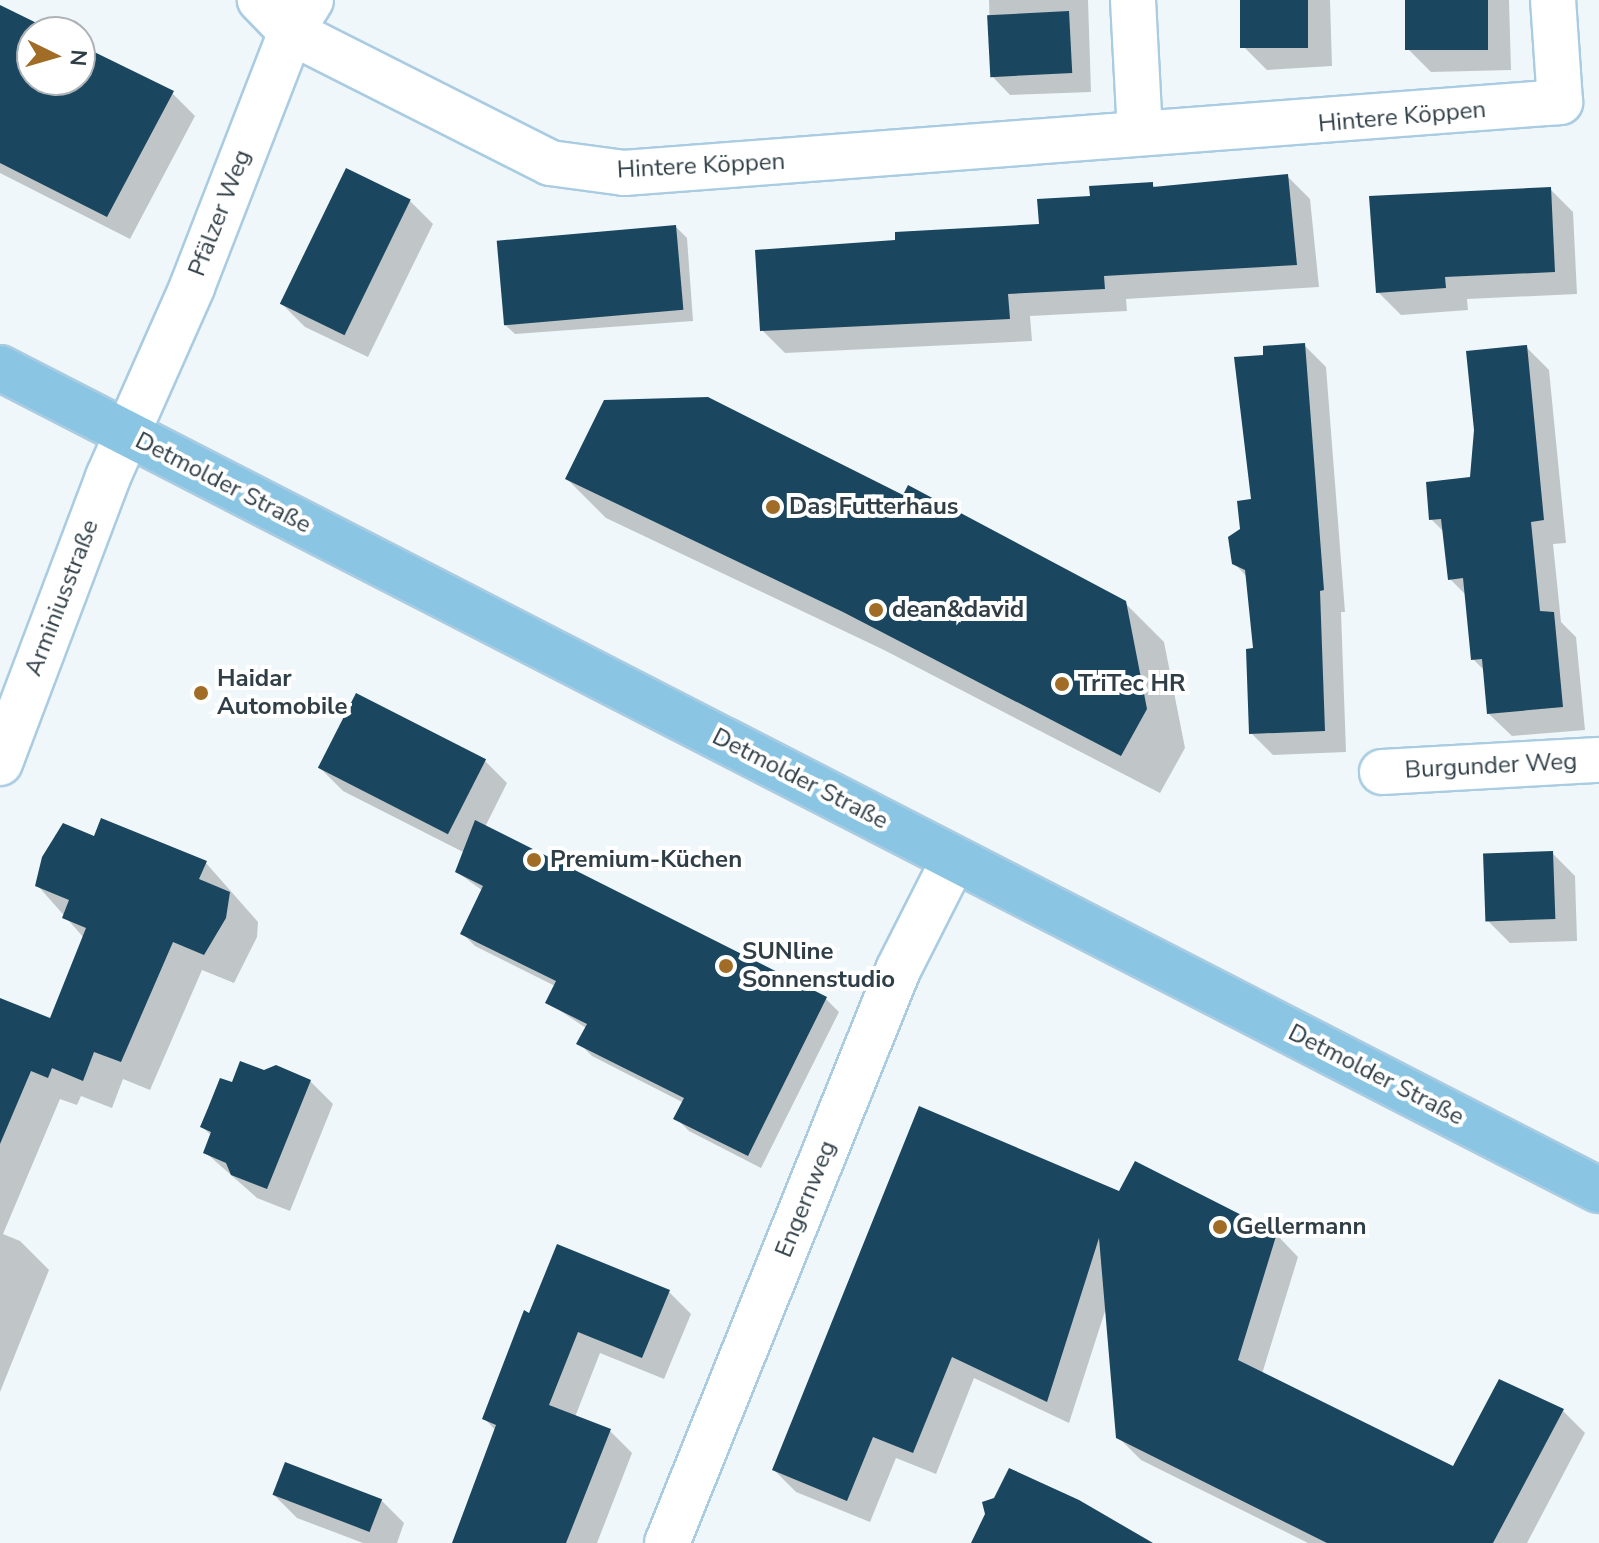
<!DOCTYPE html>
<html>
<head>
<meta charset="utf-8">
<style>
	body { margin:0 }
	#map { position:relative; width:1599px; height:1543px; overflow:hidden; background:#f0f7fb; font-family:"Nunito Sans",sans-serif }
	div>[style] { position:absolute }
	[style*='--x'] { left:calc(var(--x)*1px); top:calc(var(--y)*1px); width:calc(var(--w)*1px); rotate:calc(var(--a)*1deg) }
	.shadow>* { inset:0; background:#0003 }
	.building>* { inset:0; background:#1a475f; transform-origin:0 0 }
	.roads { filter:drop-shadow(2px 0 #a9cce2) drop-shadow(-2px 0 #a9cce2) drop-shadow(0 2px #a9cce2) drop-shadow(0 -2px #a9cce2) }
	.minor>* { height:44px; margin:-22px; padding:0 22px; transform-origin:22px; border-radius:22px; background:#fff }
	.major>* { height:44px; margin:-22px; padding:0 22px; transform-origin:22px; border-radius:22px; background:#8ac5e3 }
	.dots>* { width:22px; height:22px; translate:-50% -50%; box-sizing:border-box; border:4px solid #fff; border-radius:50% }
	span { translate:-50% -50%; white-space:nowrap; text-align:center; line-height:1.15; -webkit-text-stroke:8px #fff; paint-order:stroke }
	.street-label { font-size:24px; color:#303f47 }
	.poi-label { font-size:24px; color:#303f47; font-weight:700 }
	.left { translate:0 -50%; text-align:left }
	.north { position:absolute; left:16px; top:16px; width:80px; height:80px; box-sizing:border-box; background:#fff; border:2px solid #acb2b5; border-radius:50%; rotate:95deg; font-size:22px; font-weight:700; line-height:32px; text-align:center; color:#303f47 }
	.north::after { content:''; display:block; margin:auto; width:28px; height:36px; background:#a16c25; clip-path:polygon(50% 0,100% 100%,50% 72%,0 100%) }
</style>
</head>
<body>
<div id="map">
	<div class="shadow">
		<div style="clip-path:polygon(989px 0,1088px 0,1091px 92px,1010px 95px,991px 75px)"></div>
		<div style="clip-path:polygon(1242px 0,1330px 0,1332px 66px,1267px 70px,1244px 47px)"></div>
		<div style="clip-path:polygon(1405px 0,1509px 0,1511px 70px,1431px 72px,1408px 49px)"></div>
		<div style="clip-path:polygon(0 7px,50px 32px,32px 32px,32px 80px,80px 80px,80px 47px,172px 93px,195px 116px,130px 239px,0 173px)"></div>
		<div style="clip-path:polygon(1287px 176px,1310px 199px,1319px 287px,1126px 299px,1127px 311px,1030px 316px,1032px 341px,785px 353px,762px 330px,897px 242px,1041px 226px,1092px 197px,1152px 184px,1156px 188px)"></div>
		<div style="clip-path:polygon(1550px 189px,1573px 212px,1577px 294px,1467px 299px,1468px 310px,1401px 315px,1378px 292px)"></div>
		<div style="clip-path:polygon(410px 201px,433px 224px,368px 357px,305px 327px,282px 304px)"></div>
		<div style="clip-path:polygon(676px 227px,687px 238px,693px 321px,515px 334px,503px 323px)"></div>
		<div style="clip-path:polygon(1304px 345px,1326px 367px,1345px 612px,1341px 612px,1346px 752px,1273px 755px,1251px 733px,1255px 650px,1247px 577px,1234px 563px,1253px 501px,1266px 357px)"></div>
		<div style="clip-path:polygon(1526px 347px,1549px 370px,1566px 543px,1553px 544px,1561px 622px,1576px 637px,1585px 730px,1512px 736px,1489px 714px,1485px 671px,1473px 659px,1467px 596px,1450px 579px,1445px 533px,1431px 519px,1472px 478px)"></div>
		<div style="clip-path:polygon(567px 479px,904px 498px,1125px 603px,1164px 642px,1185px 748px,1160px 793px,884px 650px,606px 518px)"></div>
		<div style="clip-path:polygon(484px 760px,507px 783px,485px 827px,826px 999px,839px 1012px,761px 1168px,689px 1131px,676px 1118px,684px 1103px,592px 1056px,579px 1043px,586px 1028px,547px 1002px,555px 986px,475px 946px,462px 933px,483px 891px,457px 872px,465px 853px,343px 791px,320px 768px)"></div>
		<div style="clip-path:polygon(96px 839px,206px 863px,258px 922px,257px 937px,234px 983px,202px 970px,150px 1090px,123px 1079px,112px 1108px,81px 1096px,77px 1105px,60px 1099px,3px 1234px,20px 1241px,49px 1270px,0 1392px,0 1026px,51px 1020px,84px 938px,38px 886px)"></div>
		<div style="clip-path:polygon(1552px 853px,1575px 876px,1577px 941px,1510px 943px,1487px 920px)"></div>
		<div style="clip-path:polygon(264px 1073px,310px 1081px,333px 1104px,290px 1211px,257px 1198px,206px 1153px,212px 1136px,202px 1127px,233px 1085px)"></div>
		<div style="clip-path:polygon(1120px 1194px,1276px 1234px,1298px 1257px,1262px 1374px,1454px 1468px,1563px 1411px,1585px 1433px,1527px 1543px,1308px 1543px,1141px 1460px,1118px 1437px,1107px 1305px,1069px 1423px,974px 1378px,936px 1474px,896px 1458px,870px 1522px,796px 1492px,774px 1470px)"></div>
		<div style="clip-path:polygon(669px 1292px,691px 1314px,664px 1379px,600px 1353px,575px 1417px,610px 1431px,632px 1453px,597px 1543px,454px 1543px,496px 1431px,484px 1418px,531px 1316px)"></div>
		<div style="clip-path:polygon(274px 1495px,381px 1500px,404px 1523px,397px 1543px,363px 1543px,297px 1518px)"></div>
	</div>
	<div class="building">
		<div style="left:1240px;top:0;width:68px;height:48px"></div>
		<div style="left:1405px;top:0;width:83px;height:50px"></div>
		<div style="clip-path:polygon(0 5px,55px 32px,32px 32px,32px 80px,80px 80px,80px 45px,174px 91px,107px 217px,0 163px)"></div>
		<div style="left:1069px;top:11px;width:62px;height:82px;rotate:87deg"></div>
		<div style="left:346px;top:168px;width:72px;height:151px;rotate:26deg"></div>
		<div style="clip-path:polygon(1288px 174px,1297px 265px,1104px 276px,1105px 289px,1008px 294px,1010px 319px,760px 331px,755px 250px,895px 240px,895px 232px,1039px 224px,1037px 199px,1090px 196px,1089px 186px,1153px 182px,1153px 187px)"></div>
		<div style="clip-path:polygon(1551px 187px,1555px 272px,1445px 277px,1446px 288px,1376px 293px,1369px 196px)"></div>
		<div style="left:676px;top:225px;width:85px;height:180px;rotate:85deg"></div>
		<div style="clip-path:polygon(1305px 343px,1324px 590px,1320px 591px,1325px 731px,1249px 734px,1246px 649px,1253px 648px,1245px 570px,1232px 564px,1228px 537px,1240px 529px,1237px 501px,1251px 499px,1234px 357px,1263px 355px,1263px 346px)"></div>
		<div style="clip-path:polygon(1527px 345px,1544px 520px,1531px 522px,1540px 611px,1554px 612px,1563px 707px,1487px 714px,1482px 659px,1471px 660px,1463px 578px,1448px 580px,1441px 519px,1429px 520px,1426px 482px,1470px 477px,1474px 430px,1466px 351px)"></div>
		<div style="clip-path:polygon(708px 397px,903px 495px,908px 485px,1126px 601px,1147px 709px,1121px 756px,843px 612px,565px 479px,604px 400px)"></div>
		<div style="left:356px;top:693px;width:146px;height:84px;rotate:27deg"></div>
		<div style="clip-path:polygon(101px 818px,207px 861px,199px 879px,230px 892px,226px 918px,204px 955px,173px 942px,121px 1062px,94px 1052px,83px 1081px,52px 1068px,48px 1078px,31px 1071px,0 1144px,0 998px,50px 1018px,86px 928px,62px 918px,69px 900px,35px 886px,42px 857px,63px 823px,94px 836px)"></div>
		<div style="clip-path:polygon(475px 820px,827px 997px,748px 1156px,673px 1119px,684px 1098px,576px 1044px,587px 1024px,545px 1003px,556px 981px,460px 934px,483px 886px,455px 872px)"></div>
		<div style="left:1553px;top:851px;width:68px;height:70px;rotate:88deg"></div>
		<div style="clip-path:polygon(240px 1061px,264px 1070px,276px 1065px,311px 1080px,267px 1189px,231px 1175px,226px 1163px,203px 1153px,211px 1132px,200px 1127px,208px 1108px,220px 1078px,232px 1082px)"></div>
		<div style="clip-path:polygon(919px 1106px,1119px 1191px,1135px 1161px,1277px 1233px,1238px 1360px,1453px 1466px,1499px 1379px,1564px 1409px,1493px 1543px,1327px 1543px,1116px 1438px,1099px 1238px,1047px 1402px,952px 1357px,913px 1453px,873px 1437px,847px 1501px,772px 1470px)"></div>
		<div style="clip-path:polygon(557px 1244px,670px 1290px,642px 1358px,578px 1332px,549px 1405px,611px 1429px,566px 1543px,452px 1543px,496px 1425px,482px 1419px,524px 1310px,529px 1313px)"></div>
		<div style="left:285px;top:1462px;width:104px;height:35px;rotate:21deg"></div>
		<div style="clip-path:polygon(1009px 1468px,1079px 1500px,1153px 1543px,971px 1543px,985px 1514px,982px 1502px,994px 1498px)"></div>
	</div>
	<div class="roads">
		<div class="minor">
			<div style="--x:311;--y:0;--w:38;--a:122"></div>
			<div style="--x:291;--y:32;--w:290;--a:26.8"></div>
			<div style="--x:550;--y:163;--w:75;--a:7.7"></div>
			<div style="--x:624;--y:173;--w:939;--a:-4.34"></div>
			<div style="--x:1560;--y:102;--w:102;--a:-93.9"></div>
			<div style="--x:1133;--y:0;--w:132;--a:87"></div>
			<div style="--x:0;--y:763;--w:306;--a:-69.3"></div>
			<div style="--x:108;--y:477;--w:208;--a:-66.1"></div>
			<div style="--x:192;--y:287;--w:274;--a:-68.8"></div>
			<div style="--x:291;--y:32;--w:45;--a:-134.1"></div>
			<div style="--x:1382;--y:772;--w:217;--a:-3.2"></div>
			<div style="--x:667;--y:1543;--w:618;--a:-68.04"></div>
			<div style="--x:898;--y:970;--w:124;--a:-63.2"></div>
		</div>
		<div class="major">
			<div style="--x:0;--y:368;--w:1798;--a:27.21"></div>
		</div>
	</div>
	<div class="dots">
		<div style="left:773px;top:507px;background:#a16c25"></div>
		<div style="left:876px;top:610px;background:#a16c25"></div>
		<div style="left:1062px;top:684px;background:#a16c25"></div>
		<div style="left:201px;top:693px;background:#a16c25"></div>
		<div style="left:534px;top:860px;background:#a16c25"></div>
		<div style="left:726px;top:966px;background:#a16c25"></div>
		<div style="left:1220px;top:1227px;background:#a16c25"></div>
	</div>
	<div class="street-label">
		<span style="left:1402px;top:117px;rotate:-5deg">Hintere Köppen</span>
		<span style="left:701px;top:166px;rotate:-3deg">Hintere Köppen</span>
		<span style="left:220px;top:213px;rotate:-69deg">Pfälzer Weg</span>
		<span style="left:223px;top:483px;rotate:27deg">Detmolder Straße</span>
		<span style="left:62px;top:598px;rotate:-69deg">Arminiusstraße</span>
		<span style="left:1491px;top:766px;rotate:-3deg">Burgunder Weg</span>
		<span style="left:800px;top:779px;rotate:27deg">Detmolder Straße</span>
		<span style="left:1376px;top:1075px;rotate:27deg">Detmolder Straße</span>
		<span style="left:806px;top:1199px;rotate:-68deg">Engernweg</span>
	</div>
	<div class="poi-label">
		<span class="left" style="left:789px;top:507px">Das Futterhaus</span>
		<span class="left" style="left:892px;top:610px">dean&amp;david</span>
		<span class="left" style="left:217px;top:693px">Haidar<br>Automobile</span>
		<span class="left" style="left:1078px;top:684px">TriTec HR</span>
		<span class="left" style="left:550px;top:860px">Premium-Küchen</span>
		<span class="left" style="left:742px;top:966px">SUNline<br>Sonnenstudio</span>
		<span class="left" style="left:1236px;top:1227px">Gellermann</span>
	</div>
	<div class="north">N</div>
</div>
</body>
</html>
